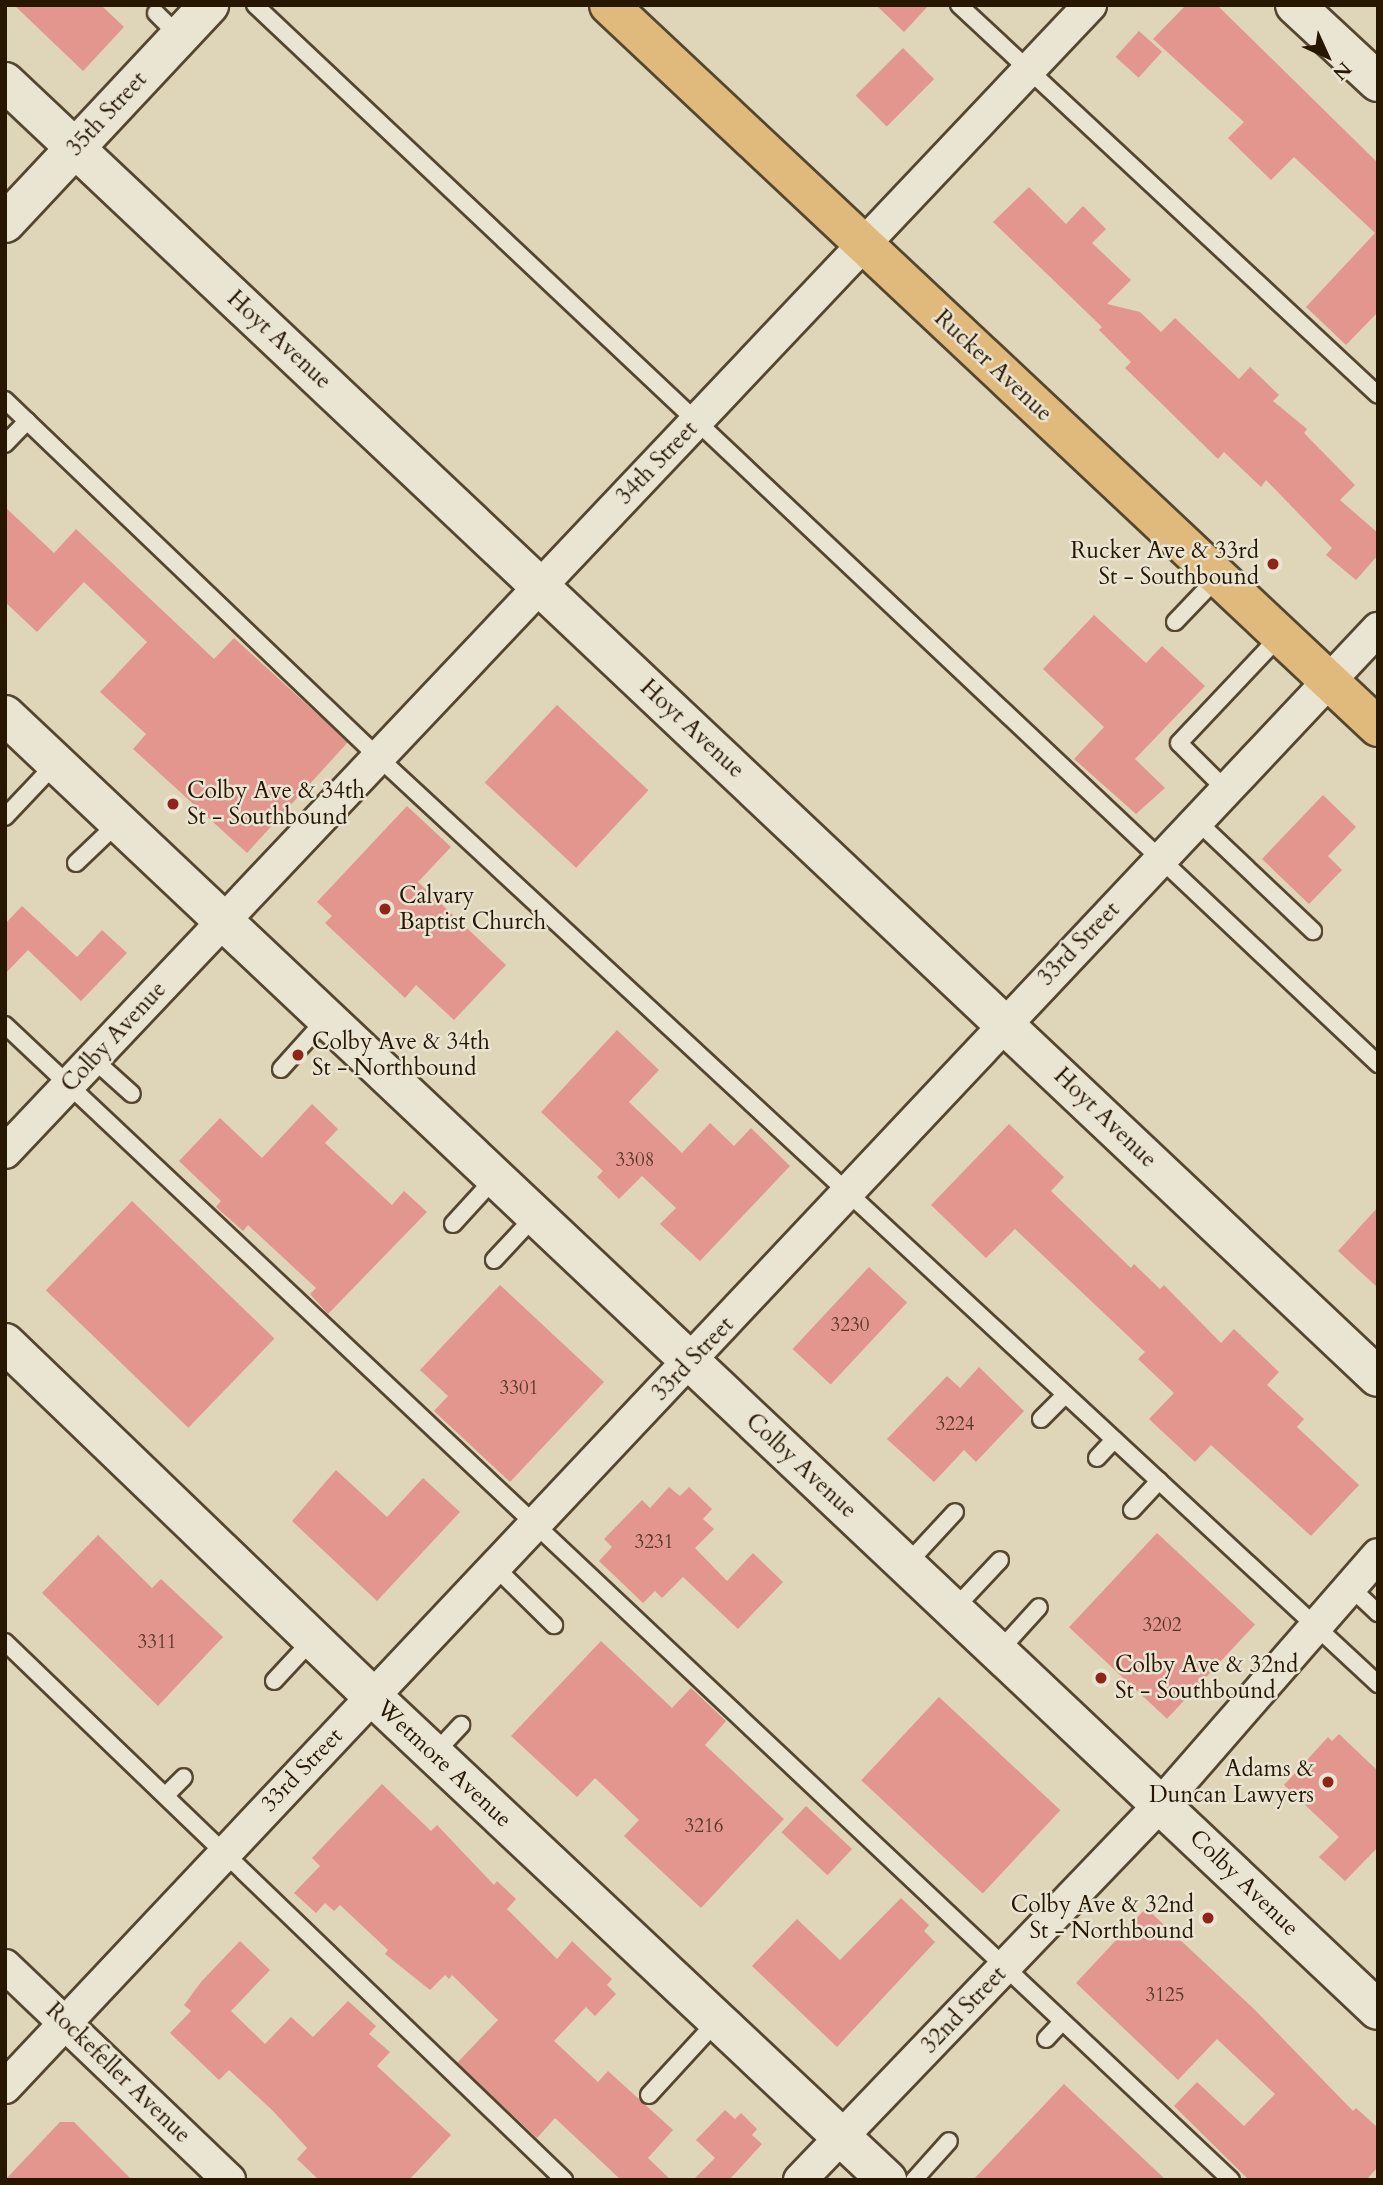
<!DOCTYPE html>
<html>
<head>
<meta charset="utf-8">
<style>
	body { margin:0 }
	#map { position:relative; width:1383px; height:2185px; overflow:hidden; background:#dfd5b9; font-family:Cardo,serif }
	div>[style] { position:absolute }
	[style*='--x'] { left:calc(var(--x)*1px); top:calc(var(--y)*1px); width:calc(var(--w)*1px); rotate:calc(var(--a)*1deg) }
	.building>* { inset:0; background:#e3968d; transform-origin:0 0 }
	.roads { filter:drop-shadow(2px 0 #55462f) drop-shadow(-2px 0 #55462f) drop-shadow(0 2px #55462f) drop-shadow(0 -2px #55462f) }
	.lane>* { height:16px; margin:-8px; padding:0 8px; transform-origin:8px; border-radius:8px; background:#eae4d2 }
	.street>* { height:32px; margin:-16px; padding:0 16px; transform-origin:16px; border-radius:16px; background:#eae4d2 }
	.secondary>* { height:38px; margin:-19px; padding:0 19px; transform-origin:19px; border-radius:19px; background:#eae4d2 }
	.primary>* { height:38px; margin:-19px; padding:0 19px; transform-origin:19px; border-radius:19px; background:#e0ba7c }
	.dots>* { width:19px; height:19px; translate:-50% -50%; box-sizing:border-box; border:4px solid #eae4d2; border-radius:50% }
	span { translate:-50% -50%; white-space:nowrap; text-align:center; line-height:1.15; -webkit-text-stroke:5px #eae4d2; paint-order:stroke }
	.number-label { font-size:19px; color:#563724 }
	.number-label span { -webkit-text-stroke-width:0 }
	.street-label { font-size:23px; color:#271701 }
	.poi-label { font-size:23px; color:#271701 }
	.right { translate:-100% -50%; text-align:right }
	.left { translate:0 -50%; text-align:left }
	.frame { position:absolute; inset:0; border:7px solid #271701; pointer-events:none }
	.north { position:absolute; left:1292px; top:21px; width:70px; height:70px; -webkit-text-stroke:5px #eae4d2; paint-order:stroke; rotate:135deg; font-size:19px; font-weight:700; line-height:28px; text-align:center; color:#271701 }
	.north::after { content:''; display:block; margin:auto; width:24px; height:32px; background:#271701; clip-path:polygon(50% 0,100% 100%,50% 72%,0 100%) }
</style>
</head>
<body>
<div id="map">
	<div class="building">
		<div style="clip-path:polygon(14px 5px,101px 5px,124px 27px,83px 71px)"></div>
		<div style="clip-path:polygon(876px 5px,929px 5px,904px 32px)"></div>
		<div style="clip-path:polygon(1186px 5px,1217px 5px,1378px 163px,1378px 312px,1346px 345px,1306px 307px,1375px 233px,1294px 157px,1271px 180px,1228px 138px,1244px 122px,1153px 39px)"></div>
		<div style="left:1139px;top:31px;width:31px;height:35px;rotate:42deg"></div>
		<div style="left:903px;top:48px;width:44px;height:67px;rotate:45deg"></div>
		<div style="clip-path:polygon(1029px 187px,1066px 224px,1083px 206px,1106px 229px,1092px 243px,1131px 280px,1107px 304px,1140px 312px,1161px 332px,1175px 318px,1239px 379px,1250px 367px,1279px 395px,1273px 401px,1307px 429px,1304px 433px,1355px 485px,1340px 500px,1378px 533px,1378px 555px,1356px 580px,1326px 555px,1332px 548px,1266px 480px,1261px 487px,1224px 452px,1218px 459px,1163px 405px,1125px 368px,1131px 362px,1099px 330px,1102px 327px,993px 222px)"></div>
		<div style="clip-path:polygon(5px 507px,54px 553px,76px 529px,214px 659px,234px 638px,348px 742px,247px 853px,133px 749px,146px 734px,100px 692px,147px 642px,84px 582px,37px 632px,5px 602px)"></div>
		<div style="clip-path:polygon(1094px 615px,1146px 663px,1162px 646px,1205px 686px,1135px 759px,1165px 788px,1136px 814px,1074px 759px,1104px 727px,1043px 669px)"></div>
		<div style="left:557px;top:705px;width:125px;height:106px;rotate:43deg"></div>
		<div style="clip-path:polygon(1323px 795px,1356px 827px,1328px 856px,1342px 870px,1309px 904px,1262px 859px)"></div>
		<div style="clip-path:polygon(407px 806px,451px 847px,418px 882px,506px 965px,454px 1020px,416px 985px,405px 998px,325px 923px,332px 916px,317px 902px)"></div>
		<div style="clip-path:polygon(22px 906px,77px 957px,102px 930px,127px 953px,81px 1001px,28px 950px,5px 974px,5px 924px)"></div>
		<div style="clip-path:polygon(617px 1030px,659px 1070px,629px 1102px,682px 1153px,710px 1123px,734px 1146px,751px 1128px,790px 1166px,700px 1261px,660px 1224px,676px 1208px,642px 1176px,619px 1199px,597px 1177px,603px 1171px,541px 1112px)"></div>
		<div style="clip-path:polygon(312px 1104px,338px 1129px,325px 1143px,392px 1205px,404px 1191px,427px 1212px,328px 1314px,310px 1294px,316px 1288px,248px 1225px,243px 1231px,216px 1207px,221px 1201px,179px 1161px,220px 1118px,262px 1158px)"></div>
		<div style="clip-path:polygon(1009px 1124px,1064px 1177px,1051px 1191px,1131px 1268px,1134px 1264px,1160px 1289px,1164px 1285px,1221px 1343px,1234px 1329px,1279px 1372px,1267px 1385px,1304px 1419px,1297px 1427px,1359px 1485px,1311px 1536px,1211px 1445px,1195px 1462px,1149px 1419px,1174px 1393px,1138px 1359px,1145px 1352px,1015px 1229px,986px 1258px,931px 1205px)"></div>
		<div style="left:132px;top:1201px;width:198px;height:124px;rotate:44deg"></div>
		<div style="clip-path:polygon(1378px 1207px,1378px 1288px,1338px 1251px)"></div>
		<div style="left:869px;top:1267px;width:52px;height:112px;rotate:43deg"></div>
		<div style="clip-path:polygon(500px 1285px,604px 1382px,510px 1482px,434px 1411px,448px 1396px,420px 1370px)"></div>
		<div style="clip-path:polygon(979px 1367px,1024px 1411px,976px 1462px,964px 1450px,934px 1482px,887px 1439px,947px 1376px,960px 1388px)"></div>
		<div style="clip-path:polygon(336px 1470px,387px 1517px,423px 1478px,460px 1512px,377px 1601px,292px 1521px)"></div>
		<div style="clip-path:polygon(669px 1487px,680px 1496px,689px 1487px,712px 1509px,703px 1519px,714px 1529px,695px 1548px,727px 1581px,753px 1553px,783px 1582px,738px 1629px,683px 1577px,662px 1598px,655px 1591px,643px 1603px,599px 1561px,612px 1547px,604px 1539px,642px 1500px,650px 1508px)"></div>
		<div style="left:1157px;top:1533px;width:134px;height:129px;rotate:43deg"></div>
		<div style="clip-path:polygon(98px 1535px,152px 1588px,161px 1579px,223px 1637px,158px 1706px,42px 1593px)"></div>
		<div style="clip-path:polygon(601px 1641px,672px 1708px,691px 1688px,726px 1721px,705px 1745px,784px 1819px,701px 1908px,624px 1836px,639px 1820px,595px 1778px,577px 1797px,511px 1736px)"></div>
		<div style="left:939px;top:1697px;width:166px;height:114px;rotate:43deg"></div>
		<div style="clip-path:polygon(1339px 1734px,1378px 1771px,1378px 1847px,1345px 1881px,1319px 1857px,1339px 1837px,1284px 1785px,1328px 1737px,1332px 1741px)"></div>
		<div style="clip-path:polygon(382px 1784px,431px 1831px,437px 1825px,494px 1885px,497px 1881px,516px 1899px,507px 1909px,557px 1959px,572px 1941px,612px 1979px,607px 1985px,616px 1994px,595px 2016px,586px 2007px,554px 2041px,598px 2082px,608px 2071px,673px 2130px,648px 2158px,671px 2180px,621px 2180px,555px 2118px,537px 2138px,457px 2063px,498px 2020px,452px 1975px,449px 1979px,445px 1975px,430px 1990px,385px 1954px,388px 1950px,340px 1905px,334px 1911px,325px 1903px,316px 1913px,294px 1893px,320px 1866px,312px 1858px)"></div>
		<div style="left:806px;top:1806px;width:63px;height:36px;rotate:43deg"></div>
		<div style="clip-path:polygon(901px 1898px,929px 1925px,924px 1931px,935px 1942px,837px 2047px,752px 1966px,797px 1919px,840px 1960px)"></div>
		<div style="clip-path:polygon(1146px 1908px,1254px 2009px,1353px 2111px,1356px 2108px,1378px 2128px,1378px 2167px,1366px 2180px,1249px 2180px,1174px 2106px,1197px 2082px,1244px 2126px,1275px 2094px,1217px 2039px,1178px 2080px,1076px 1983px)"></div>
		<div style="clip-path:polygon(240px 1941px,270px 1970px,231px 2011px,265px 2044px,291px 2017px,313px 2037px,348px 2001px,376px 2026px,369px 2034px,390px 2052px,377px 2066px,451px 2135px,409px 2180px,319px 2180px,297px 2159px,307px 2148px,273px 2111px,229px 2070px,219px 2080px,170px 2033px,191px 2011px,184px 2005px,201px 1982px)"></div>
		<div style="clip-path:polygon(1064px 2084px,1166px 2180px,973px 2180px)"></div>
		<div style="clip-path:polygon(725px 2110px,735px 2119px,741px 2113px,757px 2129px,752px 2135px,762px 2144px,729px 2180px,693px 2180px,715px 2158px,696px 2140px)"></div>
		<div style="clip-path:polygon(60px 2122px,74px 2122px,132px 2180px,5px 2180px)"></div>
	</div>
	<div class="roads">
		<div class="lane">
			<div style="--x:255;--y:5;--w:1544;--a:43.32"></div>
			<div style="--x:959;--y:5;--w:572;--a:42.95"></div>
			<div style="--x:156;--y:13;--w:34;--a:45"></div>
			<div style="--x:5;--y:400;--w:516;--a:43.74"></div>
			<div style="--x:378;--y:757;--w:1364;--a:42.83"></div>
			<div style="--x:5;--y:444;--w:32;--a:-46"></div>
			<div style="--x:1175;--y:622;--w:61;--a:-46.3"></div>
			<div style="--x:1226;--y:790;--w:66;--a:-135"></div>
			<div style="--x:1179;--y:743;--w:147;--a:-46.7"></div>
			<div style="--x:5;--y:817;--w:74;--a:-46.6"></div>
			<div style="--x:1197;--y:821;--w:160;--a:43.5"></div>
			<div style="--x:76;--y:863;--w:59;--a:-43.6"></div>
			<div style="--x:5;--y:1025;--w:1684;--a:43.29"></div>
			<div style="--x:93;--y:1059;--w:52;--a:41.9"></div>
			<div style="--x:281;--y:1069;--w:67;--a:-48"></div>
			<div style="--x:453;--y:1224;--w:62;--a:-47.6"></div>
			<div style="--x:494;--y:1260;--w:60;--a:-47"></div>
			<div style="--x:1041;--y:1419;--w:34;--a:-45"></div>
			<div style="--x:1097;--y:1458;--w:25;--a:-47"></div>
			<div style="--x:1132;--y:1510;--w:40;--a:-47"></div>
			<div style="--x:906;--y:1565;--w:72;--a:-47.2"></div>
			<div style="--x:495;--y:1567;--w:83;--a:44.5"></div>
			<div style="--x:1349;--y:1586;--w:40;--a:43"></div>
			<div style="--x:954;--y:1609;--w:67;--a:-46.8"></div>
			<div style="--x:5;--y:1642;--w:776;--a:43.9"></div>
			<div style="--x:999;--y:1651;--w:59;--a:-47.7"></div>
			<div style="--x:274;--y:1681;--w:57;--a:-47.1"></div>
			<div style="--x:434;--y:1754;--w:40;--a:-47"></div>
			<div style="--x:166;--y:1795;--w:25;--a:-45"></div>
			<div style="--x:1046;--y:2039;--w:22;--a:-47"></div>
			<div style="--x:649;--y:2095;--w:100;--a:-47.4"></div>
			<div style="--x:914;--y:2180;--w:52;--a:-48.1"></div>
		</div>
		<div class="street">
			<div style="--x:5;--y:1152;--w:1579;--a:-46.59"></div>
			<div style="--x:5;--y:1966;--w:310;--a:43.7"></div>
			<div style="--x:5;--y:2087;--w:2003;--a:-46.72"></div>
			<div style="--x:800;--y:2180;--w:521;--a:-46.17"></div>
			<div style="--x:1161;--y:1804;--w:330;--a:-48.9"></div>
		</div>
		<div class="secondary">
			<div style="--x:1295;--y:5;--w:113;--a:42.9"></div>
			<div style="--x:5;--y:82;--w:1887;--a:43.33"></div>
			<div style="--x:5;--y:223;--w:299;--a:-46.9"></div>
			<div style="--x:5;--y:715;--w:1887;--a:43.33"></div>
			<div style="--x:5;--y:1343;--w:509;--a:43.89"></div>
			<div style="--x:372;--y:1696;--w:707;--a:43.22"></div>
		</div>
		<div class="primary">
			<div style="--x:609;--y:5;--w:1055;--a:43.19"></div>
		</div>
	</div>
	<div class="dots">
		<div style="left:1273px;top:564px;background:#8f2418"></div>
		<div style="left:173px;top:804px;background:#8f2418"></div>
		<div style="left:385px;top:909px;background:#8f2418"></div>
		<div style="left:298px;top:1055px;background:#8f2418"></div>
		<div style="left:1101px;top:1678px;background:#8f2418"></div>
		<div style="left:1328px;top:1782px;background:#8f2418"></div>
		<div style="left:1208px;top:1918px;background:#8f2418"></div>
	</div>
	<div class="number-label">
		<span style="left:635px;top:1161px">3308</span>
		<span style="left:850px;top:1326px">3230</span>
		<span style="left:519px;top:1389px">3301</span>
		<span style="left:955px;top:1425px">3224</span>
		<span style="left:654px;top:1543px">3231</span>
		<span style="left:1162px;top:1626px">3202</span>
		<span style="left:157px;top:1643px">3311</span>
		<span style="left:704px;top:1827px">3216</span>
		<span style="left:1165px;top:1996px">3125</span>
	</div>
	<div class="street-label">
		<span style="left:107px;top:114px;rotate:-47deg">35th Street</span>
		<span style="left:279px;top:340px;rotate:43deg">Hoyt Avenue</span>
		<span style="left:993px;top:366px;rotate:43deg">Rucker Avenue</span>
		<span style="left:657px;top:463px;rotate:-46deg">34th Street</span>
		<span style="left:692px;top:729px;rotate:43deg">Hoyt Avenue</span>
		<span style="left:1079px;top:944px;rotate:-46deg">33rd Street</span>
		<span style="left:114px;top:1037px;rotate:-47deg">Colby Avenue</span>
		<span style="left:1105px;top:1118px;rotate:44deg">Hoyt Avenue</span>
		<span style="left:693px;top:1359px;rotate:-46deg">33rd Street</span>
		<span style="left:801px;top:1466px;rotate:43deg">Colby Avenue</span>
		<span style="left:444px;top:1764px;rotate:43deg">Wetmore Avenue</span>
		<span style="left:302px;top:1770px;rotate:-46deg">33rd Street</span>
		<span style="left:1244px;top:1883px;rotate:44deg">Colby Avenue</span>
		<span style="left:964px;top:2010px;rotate:-46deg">32nd Street</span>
		<span style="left:118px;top:2073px;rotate:44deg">Rockefeller Avenue</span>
	</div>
	<div class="poi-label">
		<span class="right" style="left:1259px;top:564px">Rucker Ave &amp; 33rd<br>St - Southbound</span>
		<span class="left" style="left:187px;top:804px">Colby Ave &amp; 34th<br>St - Southbound</span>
		<span class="left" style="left:399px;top:909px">Calvary<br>Baptist Church</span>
		<span class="left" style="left:312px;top:1055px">Colby Ave &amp; 34th<br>St - Northbound</span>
		<span class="left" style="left:1115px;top:1678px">Colby Ave &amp; 32nd<br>St - Southbound</span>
		<span class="right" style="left:1314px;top:1782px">Adams &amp;<br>Duncan Lawyers</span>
		<span class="right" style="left:1194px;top:1918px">Colby Ave &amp; 32nd<br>St - Northbound</span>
	</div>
	<div class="frame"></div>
	<div class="north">N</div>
</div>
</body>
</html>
